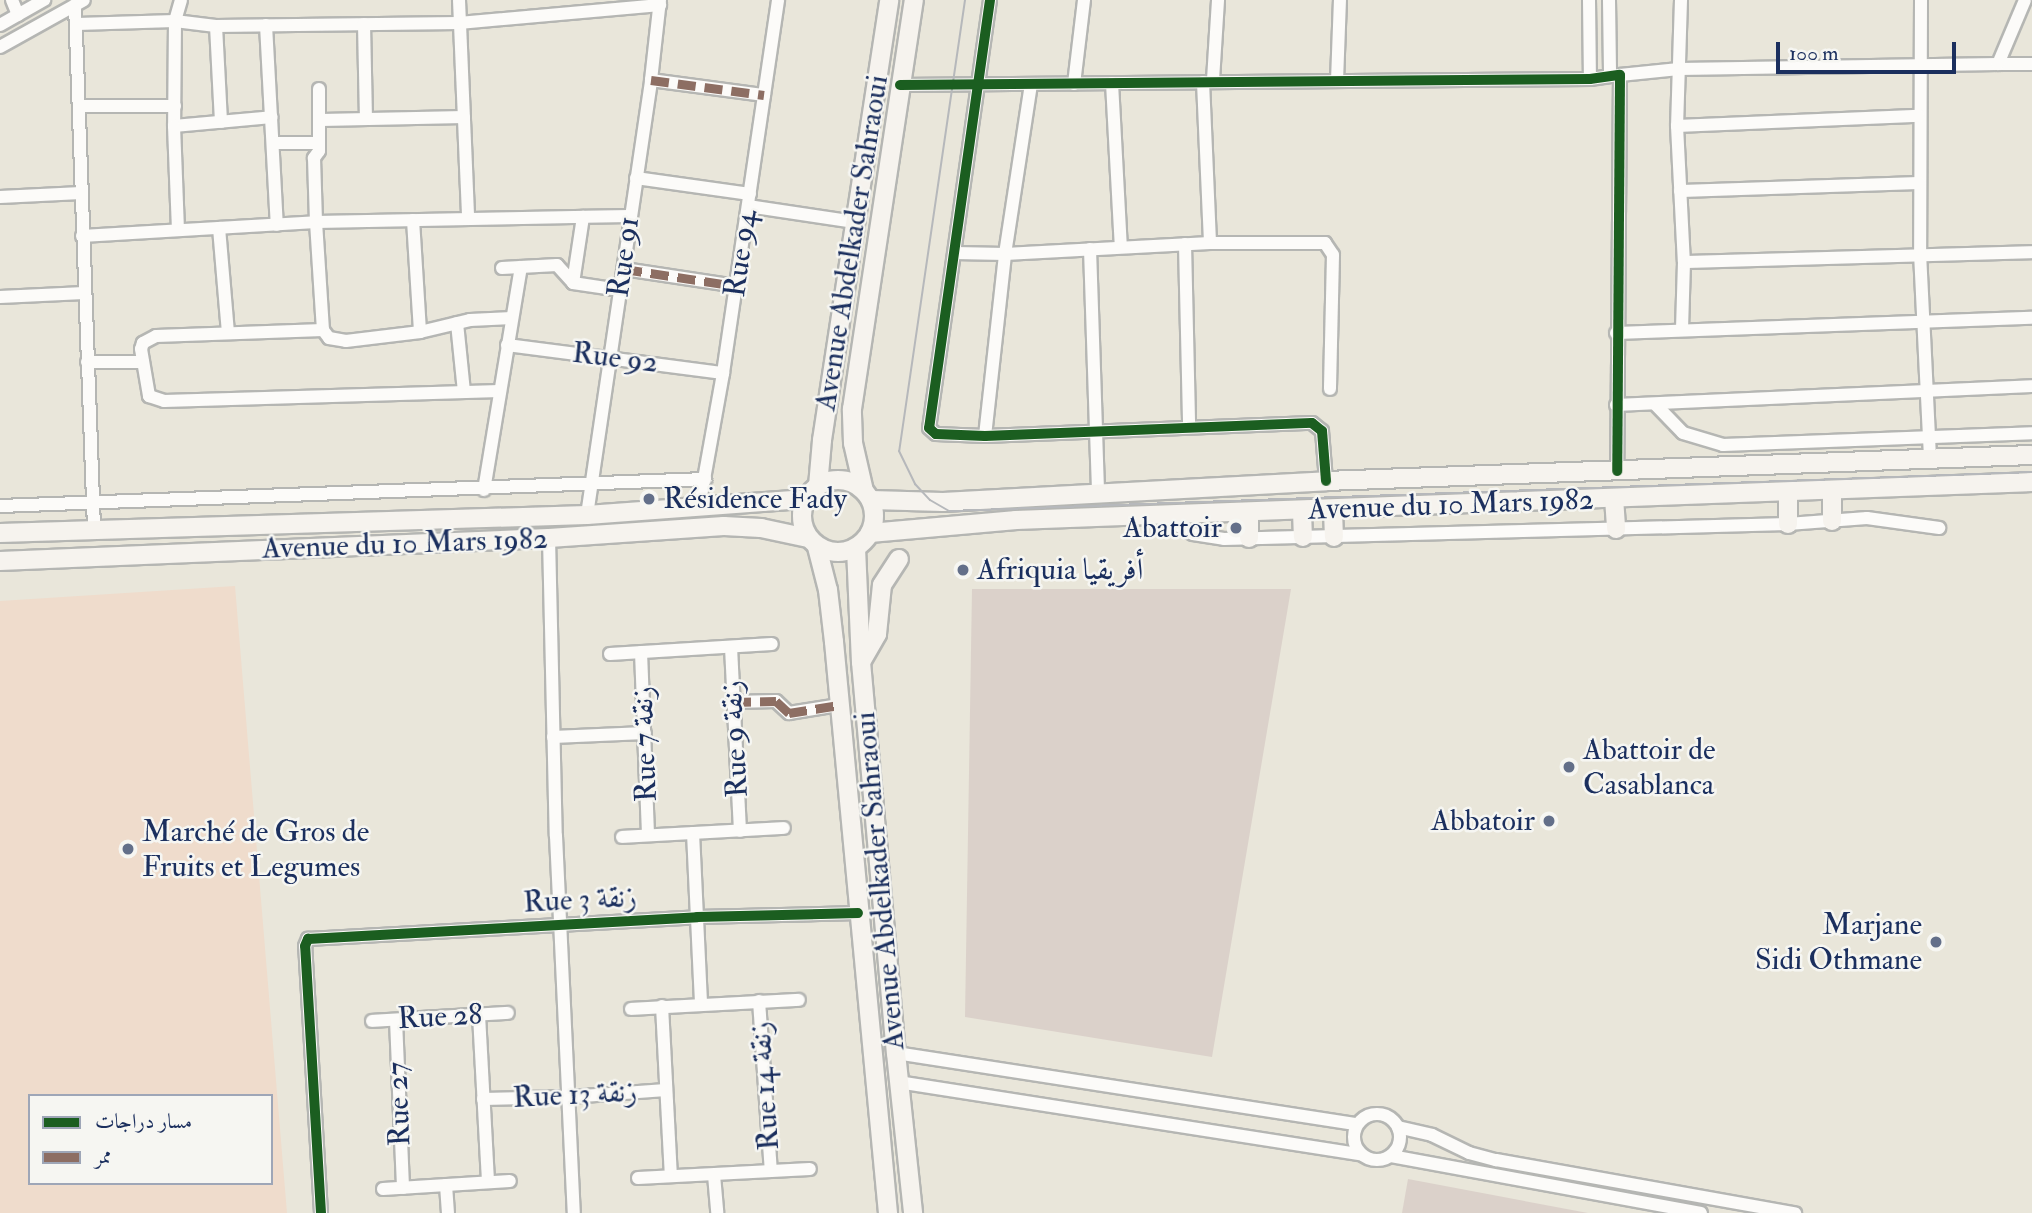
<!DOCTYPE html>
<html>
<head>
<meta charset="utf-8">
<style>
	body { margin:0 }
	#map { position:relative; width:2032px; height:1213px; overflow:hidden; background:#e9e6da; font-family:"IM FELL Double Pica",Amiri,serif }
	div>[style] { position:absolute }
	[style*='--x'] { left:calc(var(--x)*1px); top:calc(var(--y)*1px); width:calc(var(--w)*1px); rotate:calc(var(--a)*1deg) }
	.built>* { inset:0; background:#efdccc }
	.industrial>* { inset:0; background:#dbd1ca }
	.roads { filter:drop-shadow(2px 0 #b5b6b3) drop-shadow(-2px 0 #b5b6b3) drop-shadow(0 2px #b5b6b3) drop-shadow(0 -2px #b5b6b3) }
	.minor>* { height:12px; margin:-6px; padding:0 6px; transform-origin:6px; border-radius:6px; background:#fcfbf9 }
	.minor>.ring { margin:-6px; padding:0; box-sizing:content-box; background:none; border:12px solid #fcfbf9; border-radius:50% }
	.secondary>* { height:18px; margin:-9px; padding:0 9px; transform-origin:9px; border-radius:9px; background:#f6f3ee }
	.secondary>.ring { margin:-9px; padding:0; box-sizing:content-box; background:none; border:18px solid #f6f3ee; border-radius:50% }
	.tram>* { height:2px; margin:-1px; padding:0 1px; transform-origin:1px; border-radius:1px; background:#b6b8bb }
	.quiet>* { height:9px; margin-top:-4.5px; transform-origin:0; background:repeating-linear-gradient(90deg,#8d6e63 0 18px,transparent 0 27px) }
	.cycleway>* { height:10px; margin:-5px; padding:0 5px; transform-origin:5px; border-radius:5px; background:#1b5e20 }
	.dots>* { width:19px; height:19px; translate:-50% -50%; box-sizing:border-box; border:4px solid #f6f6f2; border-radius:50% }
	span { translate:-50% -50%; white-space:nowrap; text-align:center; line-height:1.15; -webkit-text-stroke:5px #f6f6f2; paint-order:stroke }
	.street-label { font-size:30px; color:#1b2f5e }
	.poi-label { font-size:30px; color:#1b2f5e }
	.left { translate:0 -50%; text-align:left }
	.right { translate:-100% -50%; text-align:right }
	.legend { position:absolute; left:28px; top:1094px; width:245px; height:91px; box-sizing:border-box; background:#f6f6f2; border:2px solid #9ea6b7; margin:0; padding:9px 12px; list-style:none; font-size:21px; color:#1b2f5e }
	.legend li { display:flex; align-items:center; gap:14px; height:35px }
	.legend b { width:35px; border:2px solid #9ea6b7 }
	.scale { position:absolute; left:1776px; top:42px; width:180px; height:32px; box-sizing:border-box; border:4px solid #1b2f5e; border-top:0; padding-left:9px; font-size:21px; line-height:24px; white-space:nowrap; color:#1b2f5e; -webkit-text-stroke:5px #f6f6f2; paint-order:stroke }
</style>
</head>
<body>
<div id="map">
	<div class="built">
		<div style="clip-path:polygon(evenodd,235px 586px,287px 1213px,0 1213px,0 601px,235px 586px,30px 1096px,271px 1096px,271px 1183px,30px 1183px,30px 1096px)"></div>
	</div>
	<div class="industrial">
		<div style="clip-path:polygon(972px 589px,1291px 589px,1212px 1057px,965px 1017px)"></div>
		<div style="clip-path:polygon(1408px 1179px,1588px 1213px,1402px 1213px)"></div>
	</div>
	<div class="roads">
		<div class="minor">
			<div style="--x:12;--y:0;--w:16;--a:68"></div>
			<div style="--x:181;--y:0;--w:22;--a:106"></div>
			<div style="--x:175;--y:21;--w:105;--a:90.5"></div>
			<div style="--x:174;--y:126;--w:98;--a:-5.2"></div>
			<div style="--x:459;--y:0;--w:217;--a:87.6"></div>
			<div style="--x:990;--y:0;--w:432;--a:98.1"></div>
			<div style="--x:929;--y:428;--w:9;--a:41"></div>
			<div style="--x:936;--y:434;--w:49;--a:2.3"></div>
			<div style="--x:985;--y:436;--w:327;--a:-2.3"></div>
			<div style="--x:1312;--y:423;--w:13;--a:39"></div>
			<div style="--x:1322;--y:431;--w:50;--a:85.4"></div>
			<div style="--x:1589;--y:0;--w:79;--a:89.3"></div>
			<div style="--x:1609;--y:0;--w:76;--a:89.2"></div>
			<div style="--x:1681;--y:0;--w:126;--a:91.8"></div>
			<div style="--x:1677;--y:126;--w:136;--a:87.1"></div>
			<div style="--x:1684;--y:262;--w:67;--a:91.7"></div>
			<div style="--x:1921;--y:0;--w:253;--a:90.2"></div>
			<div style="--x:1920;--y:253;--w:207;--a:87.2"></div>
			<div style="--x:75;--y:5;--w:524;--a:87.92"></div>
			<div style="--x:77;--y:24;--w:98;--a:-1.8"></div>
			<div style="--x:175;--y:21;--w:41;--a:7"></div>
			<div style="--x:216;--y:26;--w:243;--a:-0.7"></div>
			<div style="--x:459;--y:23;--w:202;--a:-5.1"></div>
			<div style="--x:364;--y:24;--w:95;--a:88.8"></div>
			<div style="--x:0;--y:25;--w:51;--a:-29.6"></div>
			<div style="--x:266;--y:25;--w:200;--a:86.9"></div>
			<div style="--x:216;--y:26;--w:96;--a:87"></div>
			<div style="--x:0;--y:47;--w:96;--a:-29.2"></div>
			<div style="--x:1998;--y:64;--w:34;--a:0"></div>
			<div style="--x:1620;--y:75;--w:59;--a:-5.8"></div>
			<div style="--x:1679;--y:69;--w:319;--a:-0.9"></div>
			<div style="--x:1998;--y:64;--w:69;--a:-67.1"></div>
			<div style="--x:651;--y:80;--w:114;--a:7.6"></div>
			<div style="--x:1213;--y:80;--w:80;--a:-86.4"></div>
			<div style="--x:1337;--y:81;--w:81;--a:-87.9"></div>
			<div style="--x:1203;--y:82;--w:161;--a:87.5"></div>
			<div style="--x:1112;--y:83;--w:164;--a:86.9"></div>
			<div style="--x:1074;--y:84;--w:85;--a:-83.2"></div>
			<div style="--x:900;--y:85;--w:690;--a:-0.5"></div>
			<div style="--x:1590;--y:79;--w:30;--a:-8"></div>
			<div style="--x:1620;--y:75;--w:396;--a:90.4"></div>
			<div style="--x:319;--y:89;--w:62;--a:90"></div>
			<div style="--x:319;--y:151;--w:9;--a:126"></div>
			<div style="--x:314;--y:158;--w:64;--a:88.2"></div>
			<div style="--x:316;--y:222;--w:108;--a:86.3"></div>
			<div style="--x:323;--y:330;--w:10;--a:53"></div>
			<div style="--x:329;--y:338;--w:17;--a:10"></div>
			<div style="--x:346;--y:341;--w:75;--a:-6.9"></div>
			<div style="--x:420;--y:332;--w:51;--a:-13.5"></div>
			<div style="--x:470;--y:320;--w:42;--a:-2.7"></div>
			<div style="--x:79;--y:106;--w:96;--a:0"></div>
			<div style="--x:321;--y:120;--w:143;--a:-1.2"></div>
			<div style="--x:174;--y:126;--w:103;--a:87.8"></div>
			<div style="--x:1677;--y:126;--w:242;--a:-2.4"></div>
			<div style="--x:273;--y:143;--w:46;--a:0"></div>
			<div style="--x:636;--y:178;--w:115;--a:8"></div>
			<div style="--x:1680;--y:191;--w:240;--a:-1.9"></div>
			<div style="--x:0;--y:197;--w:81;--a:-2.8"></div>
			<div style="--x:748;--y:206;--w:108;--a:8.5"></div>
			<div style="--x:413;--y:220;--w:112;--a:86.4"></div>
			<div style="--x:219;--y:228;--w:105;--a:85.1"></div>
			<div style="--x:82;--y:236;--w:234;--a:-3.4"></div>
			<div style="--x:316;--y:222;--w:314;--a:-1.1"></div>
			<div style="--x:1185;--y:244;--w:183;--a:88.7"></div>
			<div style="--x:1090;--y:249;--w:244;--a:88.1"></div>
			<div style="--x:955;--y:253;--w:50;--a:1.1"></div>
			<div style="--x:1005;--y:254;--w:205;--a:-3.1"></div>
			<div style="--x:1210;--y:243;--w:115;--a:0"></div>
			<div style="--x:1325;--y:243;--w:14;--a:56"></div>
			<div style="--x:1333;--y:255;--w:134;--a:91.3"></div>
			<div style="--x:1684;--y:262;--w:348;--a:-1.6"></div>
			<div style="--x:502;--y:268;--w:55;--a:-3.1"></div>
			<div style="--x:557;--y:265;--w:24;--a:48"></div>
			<div style="--x:573;--y:283;--w:48;--a:8.5"></div>
			<div style="--x:624;--y:269;--w:113;--a:8.6"></div>
			<div style="--x:573;--y:283;--w:67;--a:-81.4"></div>
			<div style="--x:0;--y:297;--w:84;--a:-2.7"></div>
			<div style="--x:457;--y:323;--w:69;--a:84.2"></div>
			<div style="--x:323;--y:330;--w:167;--a:177.9"></div>
			<div style="--x:156;--y:336;--w:15;--a:152"></div>
			<div style="--x:143;--y:343;--w:6;--a:108"></div>
			<div style="--x:141;--y:349;--w:48;--a:80.3"></div>
			<div style="--x:149;--y:396;--w:16;--a:18"></div>
			<div style="--x:164;--y:401;--w:336;--a:-1.7"></div>
			<div style="--x:1616;--y:333;--w:416;--a:-2.1"></div>
			<div style="--x:507;--y:345;--w:218;--a:7.4"></div>
			<div style="--x:87;--y:362;--w:56;--a:0"></div>
			<div style="--x:1655;--y:404;--w:40;--a:46"></div>
			<div style="--x:1683;--y:433;--w:42;--a:16.7"></div>
			<div style="--x:1723;--y:445;--w:309;--a:-2.2"></div>
			<div style="--x:1616;--y:405;--w:416;--a:-2.6"></div>
			<div style="--x:985;--y:436;--w:183;--a:-83.7"></div>
			<div style="--x:1005;--y:254;--w:172;--a:-81.3"></div>
			<div style="--x:484;--y:490;--w:226;--a:-80.6"></div>
			<div style="--x:0;--y:506;--w:706;--a:-2.19"></div>
			<div style="--x:699;--y:507;--w:136;--a:-79.8"></div>
			<div style="--x:723;--y:373;--w:377;--a:-81.6"></div>
			<div style="--x:587;--y:515;--w:440;--a:-81.6"></div>
			<div style="--x:651;--y:80;--w:81;--a:-83.6"></div>
			<div style="--x:1160;--y:515;--w:38;--a:30"></div>
			<div style="--x:1193;--y:534;--w:31;--a:9"></div>
			<div style="--x:1224;--y:539;--w:564;--a:-1.52"></div>
			<div style="--x:1788;--y:524;--w:79;--a:-4.3"></div>
			<div style="--x:1867;--y:518;--w:73;--a:7.9"></div>
			<div style="--x:549;--y:538;--w:298;--a:88.7"></div>
			<div style="--x:556;--y:836;--w:377;--a:87.3"></div>
			<div style="--x:731;--y:647;--w:184;--a:87.2"></div>
			<div style="--x:641;--y:652;--w:183;--a:87.8"></div>
			<div style="--x:610;--y:654;--w:162;--a:-3.5"></div>
			<div style="--x:733;--y:702;--w:43;--a:-1.3"></div>
			<div style="--x:776;--y:701;--w:18;--a:43"></div>
			<div style="--x:789;--y:713;--w:51;--a:-9.1"></div>
			<div style="--x:553;--y:737;--w:92;--a:-2.5"></div>
			<div style="--x:693;--y:833;--w:170;--a:87.3"></div>
			<div style="--x:622;--y:837;--w:162;--a:-3.2"></div>
			<div style="--x:759;--y:1001;--w:170;--a:86"></div>
			<div style="--x:662;--y:1006;--w:170;--a:87"></div>
			<div style="--x:631;--y:1009;--w:168;--a:-3.1"></div>
			<div style="--x:479;--y:1015;--w:167;--a:86.9"></div>
			<div style="--x:396;--y:1020;--w:168;--a:87.6"></div>
			<div style="--x:372;--y:1021;--w:136;--a:-3.4"></div>
			<div style="--x:896;--y:1053;--w:466;--a:8.8"></div>
			<div style="--x:898;--y:1082;--w:468;--a:8.9"></div>
			<div style="--x:483;--y:1099;--w:86;--a:-1.3"></div>
			<div style="--x:569;--y:1097;--w:97;--a:-4.1"></div>
			<div class="ring" style="left:1354px;top:1114px;width:34px;height:34px"></div>
			<div style="--x:1398;--y:1127;--w:35;--a:13"></div>
			<div style="--x:1432;--y:1135;--w:41;--a:25.9"></div>
			<div style="--x:1469;--y:1153;--w:28;--a:15"></div>
			<div style="--x:1496;--y:1160;--w:304;--a:10.1"></div>
			<div style="--x:1391;--y:1156;--w:315;--a:10.4"></div>
			<div style="--x:714;--y:1175;--w:38;--a:85"></div>
			<div style="--x:638;--y:1178;--w:172;--a:-3"></div>
			<div style="--x:446;--y:1185;--w:28;--a:86"></div>
			<div style="--x:383;--y:1189;--w:127;--a:-3.6"></div>
			<div style="--x:321;--y:1213;--w:267;--a:-93.4"></div>
			<div style="--x:305;--y:946;--w:8;--a:-67"></div>
			<div style="--x:308;--y:939;--w:390;--a:-3.2"></div>
			<div style="--x:697;--y:917;--w:161;--a:-1.4"></div>
		</div>
		<div class="secondary">
			<div class="ring" style="left:802px;top:480px;width:54px;height:54px"></div>
			<div style="--x:818;--y:486;--w:46;--a:-85"></div>
			<div style="--x:822;--y:440;--w:445;--a:-81.3"></div>
			<div style="--x:864;--y:491;--w:49;--a:-102.9"></div>
			<div style="--x:853;--y:443;--w:34;--a:-92"></div>
			<div style="--x:852;--y:409;--w:414;--a:-81.4"></div>
			<div style="--x:1788;--y:492;--w:32;--a:90"></div>
			<div style="--x:1614;--y:498;--w:31;--a:86"></div>
			<div style="--x:871;--y:500;--w:72;--a:1.6"></div>
			<div style="--x:943;--y:502;--w:384;--a:-3.1"></div>
			<div style="--x:1326;--y:481;--w:706;--a:-2.11"></div>
			<div style="--x:1333;--y:510;--w:27;--a:88"></div>
			<div style="--x:1302;--y:511;--w:26;--a:88"></div>
			<div style="--x:1249;--y:512;--w:26;--a:90"></div>
			<div style="--x:1832;--y:521;--w:31;--a:-90"></div>
			<div style="--x:0;--y:533;--w:587;--a:-1.76"></div>
			<div style="--x:587;--y:515;--w:220;--a:-4.2"></div>
			<div style="--x:870;--y:533;--w:147;--a:-5.1"></div>
			<div style="--x:1016;--y:520;--w:1017;--a:-2.14"></div>
			<div style="--x:817;--y:547;--w:44;--a:75.7"></div>
			<div style="--x:828;--y:590;--w:52;--a:83.4"></div>
			<div style="--x:834;--y:642;--w:574;--a:84.6"></div>
			<div style="--x:856;--y:548;--w:114;--a:87.5"></div>
			<div style="--x:861;--y:662;--w:393;--a:84.9"></div>
			<div style="--x:896;--y:1053;--w:161;--a:83.9"></div>
			<div style="--x:0;--y:561;--w:549;--a:-2.4"></div>
			<div style="--x:549;--y:538;--w:175;--a:-3.9"></div>
			<div style="--x:724;--y:526;--w:37;--a:3"></div>
			<div style="--x:761;--y:528;--w:48;--a:12"></div>
			<div style="--x:861;--y:662;--w:32;--a:-60"></div>
			<div style="--x:877;--y:634;--w:49;--a:-84.2"></div>
			<div style="--x:882;--y:585;--w:31;--a:-57"></div>
		</div>
	</div>
	<div class="tram">
		<div style="--x:965;--y:0;--w:456;--a:98.3"></div>
		<div style="--x:899;--y:451;--w:37;--a:64"></div>
		<div style="--x:915;--y:484;--w:22;--a:47"></div>
		<div style="--x:930;--y:500;--w:22;--a:30"></div>
		<div style="--x:949;--y:511;--w:1084;--a:-2.06"></div>
	</div>
	<div class="quiet">
		<div style="--x:651;--y:80;--w:114;--a:7.6"></div>
		<div style="--x:624;--y:269;--w:113;--a:8.6"></div>
		<div style="--x:733;--y:702;--w:43;--a:-1.3"></div>
		<div style="--x:776;--y:701;--w:18;--a:43"></div>
		<div style="--x:789;--y:713;--w:51;--a:-9.1"></div>
	</div>
	<div class="cycleway">
		<div style="--x:990;--y:0;--w:432;--a:98.1"></div>
		<div style="--x:929;--y:428;--w:9;--a:41"></div>
		<div style="--x:936;--y:434;--w:49;--a:2.3"></div>
		<div style="--x:985;--y:436;--w:327;--a:-2.3"></div>
		<div style="--x:1312;--y:423;--w:13;--a:39"></div>
		<div style="--x:1322;--y:431;--w:50;--a:85.4"></div>
		<div style="--x:900;--y:85;--w:690;--a:-0.5"></div>
		<div style="--x:1590;--y:79;--w:30;--a:-8"></div>
		<div style="--x:1620;--y:75;--w:396;--a:90.4"></div>
		<div style="--x:321;--y:1213;--w:267;--a:-93.4"></div>
		<div style="--x:305;--y:946;--w:8;--a:-67"></div>
		<div style="--x:308;--y:939;--w:390;--a:-3.2"></div>
		<div style="--x:697;--y:917;--w:161;--a:-1.4"></div>
	</div>
	<div class="dots">
		<div style="left:649px;top:499px;background:#636f89"></div>
		<div style="left:1236px;top:528px;background:#636f89"></div>
		<div style="left:963px;top:570px;background:#636f89"></div>
		<div style="left:1569px;top:767px;background:#636f89"></div>
		<div style="left:1549px;top:821px;background:#636f89"></div>
		<div style="left:128px;top:849px;background:#636f89"></div>
		<div style="left:1936px;top:942px;background:#636f89"></div>
	</div>
	<div class="street-label">
		<span style="left:852px;top:243px;rotate:-81deg">Avenue Abdelkader Sahraoui</span>
		<span style="left:741px;top:254px;rotate:-82deg">Rue 94</span>
		<span style="left:624px;top:257px;rotate:-82deg">Rue 91</span>
		<span style="left:615px;top:358px;rotate:7deg">Rue 92</span>
		<span style="left:1451px;top:505px;rotate:-2deg">Avenue du 10 Mars 1982</span>
		<span style="left:405px;top:544px;rotate:-2deg">Avenue du 10 Mars 1982</span>
		<span style="left:735px;top:739px;rotate:-93deg">Rue 9 زنقة</span>
		<span style="left:645px;top:744px;rotate:-92deg">Rue 7 زنقة</span>
		<span style="left:880px;top:881px;rotate:-95deg">Avenue Abdelkader Sahraoui</span>
		<span style="left:580px;top:900px;rotate:-3deg">Rue 3 زنقة</span>
		<span style="left:440px;top:1017px;rotate:-3deg">Rue 28</span>
		<span style="left:765px;top:1086px;rotate:-94deg">Rue 14 زنقة</span>
		<span style="left:575px;top:1095px;rotate:-3deg">Rue 13 زنقة</span>
		<span style="left:399px;top:1104px;rotate:-92deg">Rue 27</span>
	</div>
	<div class="poi-label">
		<span class="left" style="left:663px;top:499px">Résidence Fady</span>
		<span class="right" style="left:1222px;top:528px">Abattoir</span>
		<span class="left" style="left:977px;top:570px">Afriquia أفريقيا</span>
		<span class="left" style="left:1583px;top:767px">Abattoir de<br>Casablanca</span>
		<span class="right" style="left:1535px;top:821px">Abbatoir</span>
		<span class="left" style="left:142px;top:849px">Marché de Gros de<br>Fruits et Legumes</span>
		<span class="right" style="left:1922px;top:942px">Marjane<br>Sidi Othmane</span>
	</div>
	<ul class="legend">
	<li><b style="height:9px;background:#1b5e20"></b>مسار دراجات</li>
	<li><b style="height:9px;background:#8d6e63"></b>ممر</li>
	</ul>
	<div class="scale">100 m</div>
</div>
</body>
</html>
